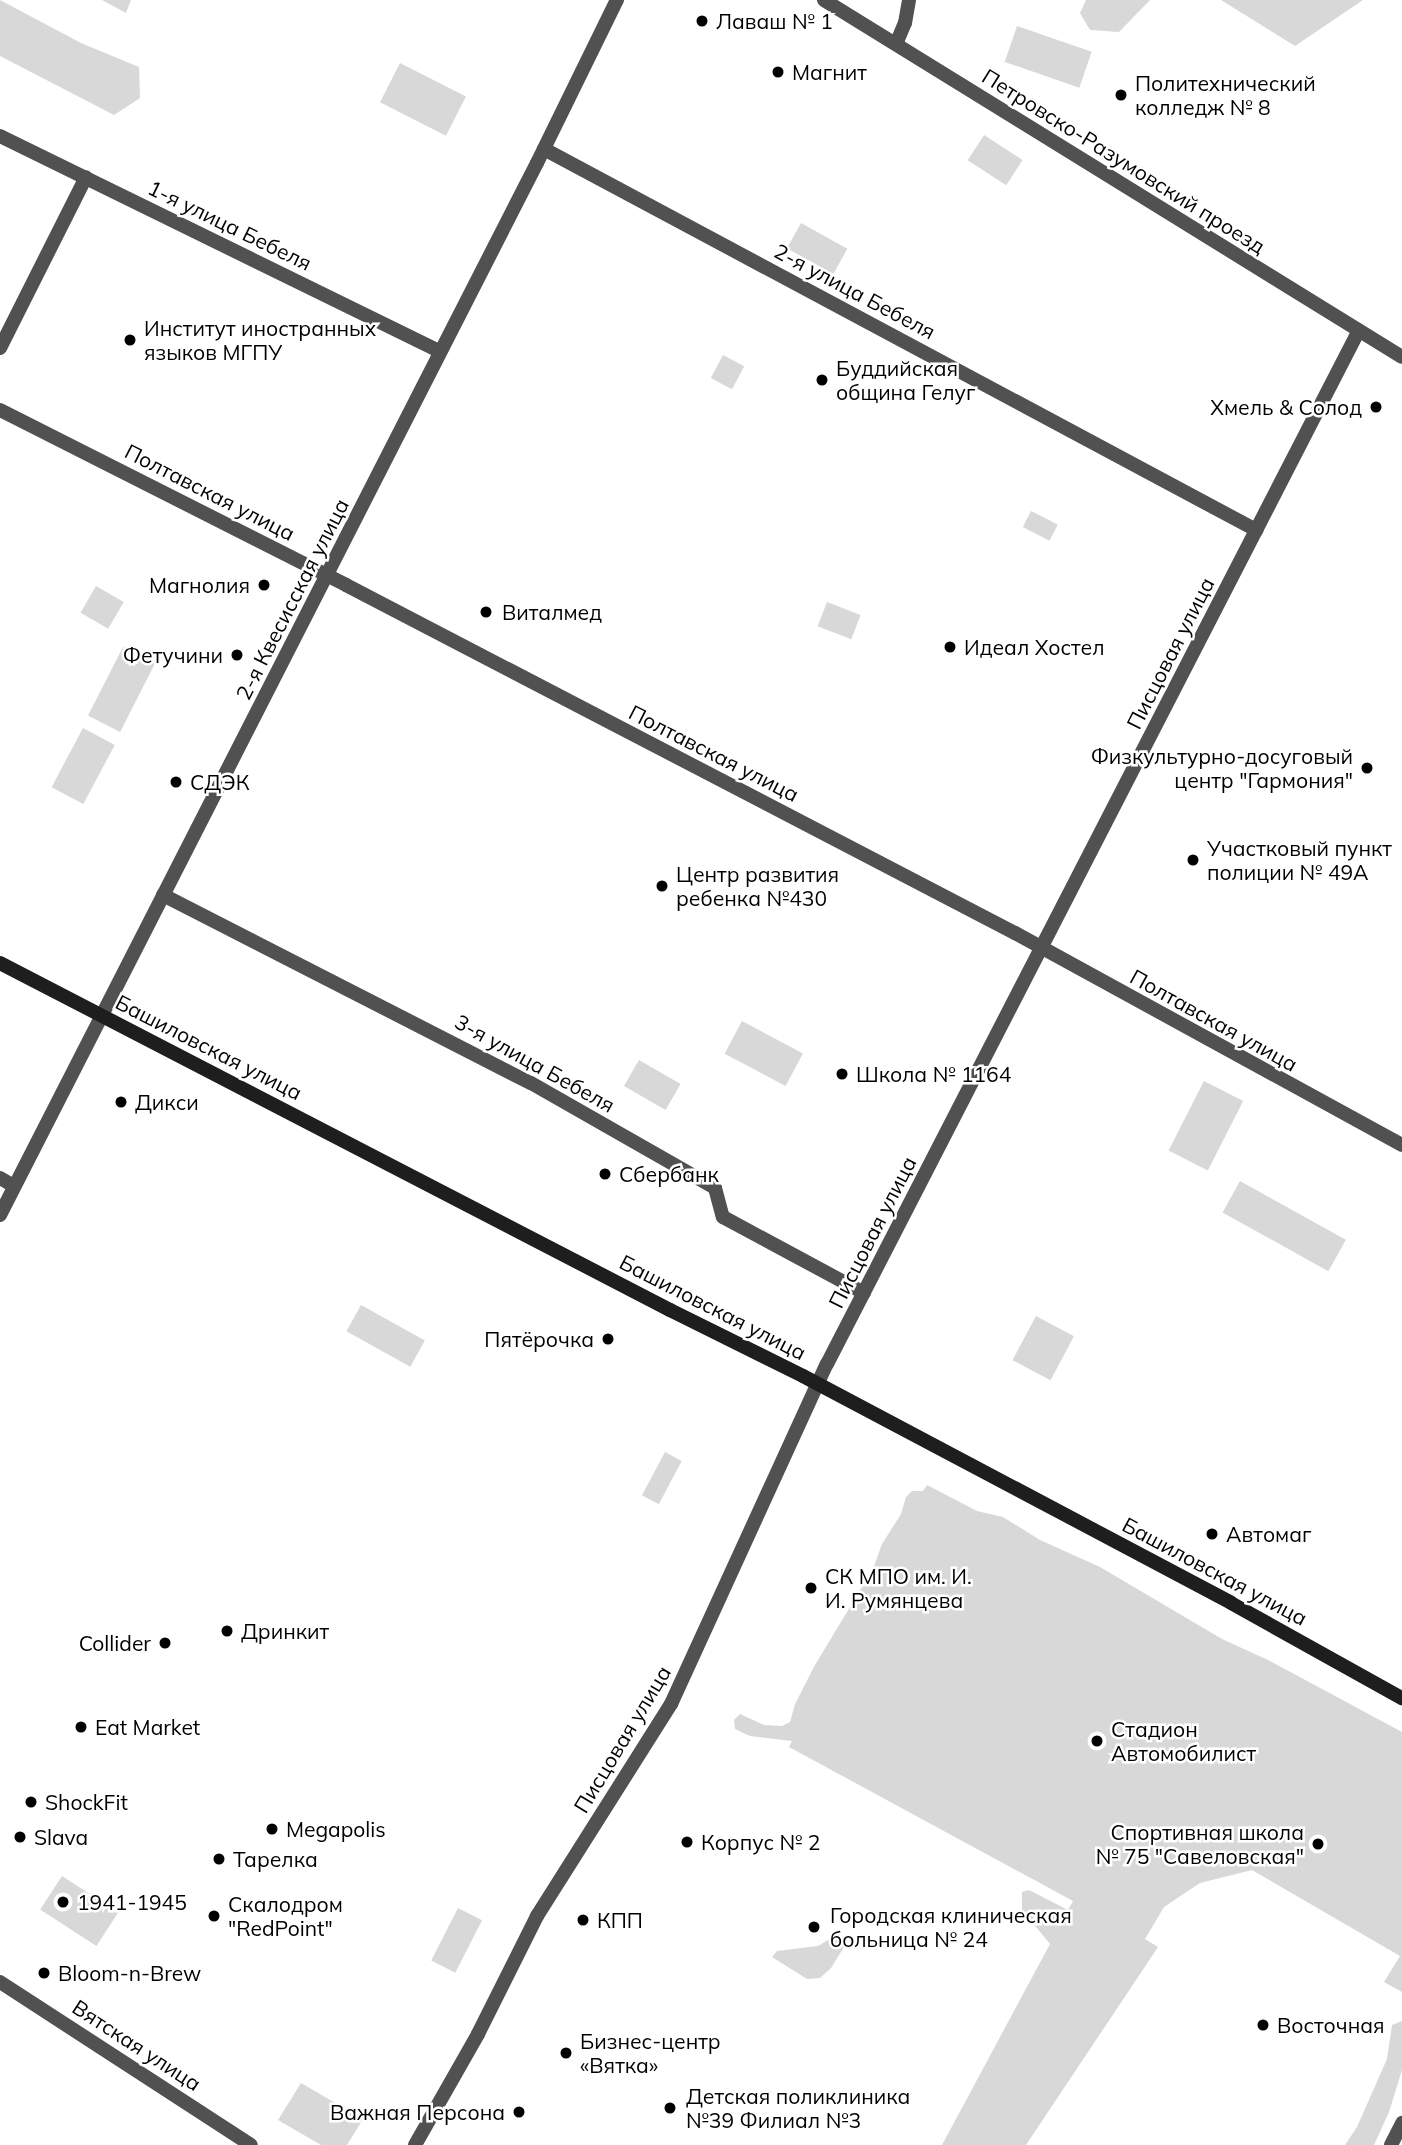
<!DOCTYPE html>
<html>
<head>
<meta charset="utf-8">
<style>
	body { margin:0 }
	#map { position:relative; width:1402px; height:2145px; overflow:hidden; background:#fff; font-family:Mulish,sans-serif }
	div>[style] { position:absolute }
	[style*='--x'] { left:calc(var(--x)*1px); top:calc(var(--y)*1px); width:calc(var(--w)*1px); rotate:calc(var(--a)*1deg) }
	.green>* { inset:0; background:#d8d8d8; transform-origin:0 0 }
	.minor>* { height:14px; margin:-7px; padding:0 7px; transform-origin:7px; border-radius:7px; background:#515151 }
	.tertiary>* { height:14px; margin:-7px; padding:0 7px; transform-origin:7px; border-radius:7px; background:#515151 }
	.secondary>* { height:14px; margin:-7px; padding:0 7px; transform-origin:7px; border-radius:7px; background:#1e1e1e }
	.dots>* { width:19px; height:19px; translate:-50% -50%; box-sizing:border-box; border:4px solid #fff; border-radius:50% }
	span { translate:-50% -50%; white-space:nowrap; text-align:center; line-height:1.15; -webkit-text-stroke:5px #fff; paint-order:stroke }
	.poi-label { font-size:21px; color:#000 }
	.left { translate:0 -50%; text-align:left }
	.right { translate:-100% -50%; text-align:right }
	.street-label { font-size:21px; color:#000 }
</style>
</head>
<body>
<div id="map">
	<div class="green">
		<div style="clip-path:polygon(0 0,81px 43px,139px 67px,140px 98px,114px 115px,0 56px)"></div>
		<div style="clip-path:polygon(102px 0,131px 0,126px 13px)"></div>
		<div style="clip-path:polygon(1086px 0,1150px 0,1119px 32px,1090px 30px,1080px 13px)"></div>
		<div style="clip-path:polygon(1221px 0,1363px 0,1295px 46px)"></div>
		<div style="left:1017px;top:26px;width:79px;height:38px;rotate:19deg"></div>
		<div style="left:400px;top:63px;width:74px;height:44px;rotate:27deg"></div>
		<div style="left:984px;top:135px;width:46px;height:30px;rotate:33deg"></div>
		<div style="left:801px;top:223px;width:53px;height:29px;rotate:29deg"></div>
		<div style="left:723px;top:355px;width:24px;height:26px;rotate:28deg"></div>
		<div style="left:1031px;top:511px;width:30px;height:18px;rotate:27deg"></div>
		<div style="left:96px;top:586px;width:32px;height:31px;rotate:30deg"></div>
		<div style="left:827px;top:602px;width:36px;height:26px;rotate:21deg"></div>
		<div style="left:123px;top:647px;width:36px;height:77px;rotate:27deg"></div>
		<div style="left:83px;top:728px;width:36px;height:67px;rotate:28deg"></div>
		<div style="left:742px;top:1021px;width:69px;height:37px;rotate:28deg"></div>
		<div style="left:639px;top:1060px;width:48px;height:30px;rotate:30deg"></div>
		<div style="left:1204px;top:1081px;width:44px;height:78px;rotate:27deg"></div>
		<div style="left:1240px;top:1181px;width:121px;height:36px;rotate:29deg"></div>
		<div style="left:361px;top:1305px;width:73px;height:30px;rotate:29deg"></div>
		<div style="left:1036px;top:1316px;width:43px;height:50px;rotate:28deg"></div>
		<div style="left:665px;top:1452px;width:19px;height:49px;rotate:28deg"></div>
		<div style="clip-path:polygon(927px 1485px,977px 1511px,1003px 1517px,1040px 1540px,1100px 1567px,1222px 1639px,1268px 1660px,1402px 1732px,1402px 1992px,1384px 1982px,1400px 1956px,1252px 1870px,1200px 1883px,1164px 1907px,1145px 1939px,1158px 1947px,1026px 2145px,942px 2145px,1050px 1944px,1022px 1910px,1022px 1892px,1029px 1890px,1068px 1910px,1073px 1901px,789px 1747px,792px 1741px,750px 1736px,735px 1729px,734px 1720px,740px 1714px,764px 1725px,782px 1726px,790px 1722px,795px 1704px,815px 1665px,873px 1569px,882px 1544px,901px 1514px,906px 1497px,912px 1491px,923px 1491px)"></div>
		<div style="left:62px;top:1876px;width:67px;height:40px;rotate:33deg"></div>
		<div style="left:458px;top:1908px;width:27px;height:59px;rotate:27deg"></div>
		<div style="clip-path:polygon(838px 1934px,845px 1937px,846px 1944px,831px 1968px,820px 1978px,807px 1979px,772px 1957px,777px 1951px,818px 1946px)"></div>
		<div style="clip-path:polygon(1402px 2021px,1402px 2070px,1389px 2112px,1374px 2145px,1345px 2145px,1357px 2127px,1387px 2059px,1392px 2025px)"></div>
		<div style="clip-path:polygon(301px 2083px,363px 2119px,347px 2145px,321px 2145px,278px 2120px)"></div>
	</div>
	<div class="minor">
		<div style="--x:896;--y:44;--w:23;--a:-67"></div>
		<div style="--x:905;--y:23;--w:23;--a:-80"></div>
		<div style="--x:0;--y:136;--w:490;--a:26.1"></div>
		<div style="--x:544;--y:149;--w:808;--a:28.15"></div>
		<div style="--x:0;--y:348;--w:191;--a:-63.3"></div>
		<div style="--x:0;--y:410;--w:388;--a:26.8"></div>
		<div style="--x:346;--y:585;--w:754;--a:27.48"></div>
		<div style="--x:1015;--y:933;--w:441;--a:28.7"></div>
		<div style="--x:163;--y:895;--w:413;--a:27.1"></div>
		<div style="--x:531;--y:1083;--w:212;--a:29.7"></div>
		<div style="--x:715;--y:1188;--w:30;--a:75"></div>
		<div style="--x:723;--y:1217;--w:160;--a:28.3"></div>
		<div style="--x:0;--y:1178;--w:16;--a:30"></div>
		<div style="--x:0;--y:1215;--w:1181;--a:-62.96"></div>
		<div style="--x:537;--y:163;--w:182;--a:-63.9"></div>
		<div style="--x:415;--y:2145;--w:128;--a:-60.4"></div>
		<div style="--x:478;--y:2034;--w:132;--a:-63.4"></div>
		<div style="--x:537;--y:1916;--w:251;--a:-57.7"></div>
		<div style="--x:671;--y:1704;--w:374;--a:-65.4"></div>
		<div style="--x:827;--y:1364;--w:1161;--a:-62.77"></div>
		<div style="--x:1391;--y:2145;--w:25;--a:-63"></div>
	</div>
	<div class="tertiary">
		<div style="--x:824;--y:0;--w:679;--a:31.7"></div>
		<div style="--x:0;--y:1982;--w:299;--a:33"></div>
	</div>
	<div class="secondary">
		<div style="--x:0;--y:963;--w:755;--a:27.38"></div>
		<div style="--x:670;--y:1310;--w:148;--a:26.4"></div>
		<div style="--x:803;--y:1376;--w:484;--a:27.9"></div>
		<div style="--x:1231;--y:1603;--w:196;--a:29.1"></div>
	</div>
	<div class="dots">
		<div style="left:702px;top:21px;background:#000"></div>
		<div style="left:778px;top:72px;background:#000"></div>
		<div style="left:1121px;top:95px;background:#000"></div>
		<div style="left:130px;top:340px;background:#000"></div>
		<div style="left:822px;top:380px;background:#000"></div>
		<div style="left:1376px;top:407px;background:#000"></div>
		<div style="left:264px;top:585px;background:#000"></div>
		<div style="left:486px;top:612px;background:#000"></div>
		<div style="left:950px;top:647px;background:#000"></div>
		<div style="left:237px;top:655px;background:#000"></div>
		<div style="left:1367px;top:768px;background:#000"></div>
		<div style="left:176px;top:782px;background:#000"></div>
		<div style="left:1193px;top:860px;background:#000"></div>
		<div style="left:662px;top:886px;background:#000"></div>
		<div style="left:842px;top:1074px;background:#000"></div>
		<div style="left:121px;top:1102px;background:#000"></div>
		<div style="left:605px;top:1174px;background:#000"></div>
		<div style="left:608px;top:1339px;background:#000"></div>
		<div style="left:1212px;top:1534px;background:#000"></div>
		<div style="left:811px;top:1588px;background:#000"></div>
		<div style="left:227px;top:1631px;background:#000"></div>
		<div style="left:165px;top:1643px;background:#000"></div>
		<div style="left:81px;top:1727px;background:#000"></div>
		<div style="left:1097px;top:1741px;background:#000"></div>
		<div style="left:31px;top:1802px;background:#000"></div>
		<div style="left:272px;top:1829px;background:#000"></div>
		<div style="left:20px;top:1837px;background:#000"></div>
		<div style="left:687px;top:1842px;background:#000"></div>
		<div style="left:1318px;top:1844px;background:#000"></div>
		<div style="left:219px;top:1859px;background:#000"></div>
		<div style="left:63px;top:1902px;background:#000"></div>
		<div style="left:214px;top:1916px;background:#000"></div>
		<div style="left:583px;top:1920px;background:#000"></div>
		<div style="left:814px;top:1927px;background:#000"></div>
		<div style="left:44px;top:1973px;background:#000"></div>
		<div style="left:1263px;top:2025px;background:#000"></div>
		<div style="left:566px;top:2053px;background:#000"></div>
		<div style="left:670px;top:2108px;background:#000"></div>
		<div style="left:519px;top:2112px;background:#000"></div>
	</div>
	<div class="poi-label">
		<span class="left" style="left:716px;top:21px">Лаваш № 1</span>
		<span class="left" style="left:792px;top:72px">Магнит</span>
		<span class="left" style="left:1135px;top:95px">Политехнический<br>колледж № 8</span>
		<span class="left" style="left:144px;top:340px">Институт иностранных<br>языков МГПУ</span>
		<span class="left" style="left:836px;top:380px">Буддийская<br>община Гелуг</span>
		<span class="right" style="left:1362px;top:407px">Хмель &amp; Солод</span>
		<span class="right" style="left:250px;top:585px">Магнолия</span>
		<span class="left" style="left:502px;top:612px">Виталмед</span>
		<span class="left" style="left:964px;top:647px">Идеал Хостел</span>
		<span class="right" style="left:223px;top:655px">Фетучини</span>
		<span class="right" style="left:1353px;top:768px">Физкультурно-досуговый<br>центр "Гармония"</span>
		<span class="left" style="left:190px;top:782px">СДЭК</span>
		<span class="left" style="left:1207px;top:860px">Участковый пункт<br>полиции № 49А</span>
		<span class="left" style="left:676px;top:886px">Центр развития<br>ребенка №430</span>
		<span class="left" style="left:856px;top:1074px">Школа № 1164</span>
		<span class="left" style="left:135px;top:1102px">Дикси</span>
		<span class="left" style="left:619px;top:1174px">Сбербанк</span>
		<span class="right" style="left:594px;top:1339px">Пятёрочка</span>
		<span class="left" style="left:1226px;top:1534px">Автомаг</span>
		<span class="left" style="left:825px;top:1588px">СК МПО им. И.<br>И. Румянцева</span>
		<span class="left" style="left:241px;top:1631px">Дринкит</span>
		<span class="right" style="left:151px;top:1643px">Collider</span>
		<span class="left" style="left:95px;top:1727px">Eat Market</span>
		<span class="left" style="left:1111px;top:1741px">Стадион<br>Автомобилист</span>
		<span class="left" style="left:45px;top:1802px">ShockFit</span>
		<span class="left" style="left:286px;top:1829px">Megapolis</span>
		<span class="right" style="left:1304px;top:1844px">Спортивная школа<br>№ 75 "Савеловская"</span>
		<span class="left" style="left:34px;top:1837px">Slava</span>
		<span class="left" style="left:701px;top:1842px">Корпус № 2</span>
		<span class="left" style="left:233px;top:1859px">Тарелка</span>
		<span class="left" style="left:77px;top:1902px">1941-1945</span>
		<span class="left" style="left:228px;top:1916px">Скалодром<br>"RedPoint"</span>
		<span class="left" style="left:830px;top:1927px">Городская клиническая<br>больница № 24</span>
		<span class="left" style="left:597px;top:1920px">КПП</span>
		<span class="left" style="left:58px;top:1973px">Bloom-n-Brew</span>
		<span class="left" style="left:1277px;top:2025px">Восточная</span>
		<span class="left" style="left:580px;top:2053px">Бизнес-центр<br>«Вятка»</span>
		<span class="left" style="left:686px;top:2108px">Детская поликлиника<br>№39 Филиал №3</span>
		<span class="right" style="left:505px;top:2112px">Важная Персона</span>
	</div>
	<div class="street-label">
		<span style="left:1124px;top:161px;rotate:32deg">Петровско-Разумовский проезд</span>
		<span style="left:230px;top:225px;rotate:26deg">1-я улица Бебеля</span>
		<span style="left:855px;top:291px;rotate:28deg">2-я улица Бебеля</span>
		<span style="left:210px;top:492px;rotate:27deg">Полтавская улица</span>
		<span style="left:292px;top:599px;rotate:-63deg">2-я Квесисская улица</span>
		<span style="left:1170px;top:653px;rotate:-63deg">Писцовая улица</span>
		<span style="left:714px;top:753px;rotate:27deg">Полтавская улица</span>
		<span style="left:1214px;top:1020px;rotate:29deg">Полтавская улица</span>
		<span style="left:209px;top:1047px;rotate:27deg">Башиловская улица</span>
		<span style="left:535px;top:1063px;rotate:29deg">3-я улица Бебеля</span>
		<span style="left:872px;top:1232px;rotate:-63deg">Писцовая улица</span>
		<span style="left:713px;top:1307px;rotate:27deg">Башиловская улица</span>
		<span style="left:1215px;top:1571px;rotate:28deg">Башиловская улица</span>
		<span style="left:622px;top:1739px;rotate:-59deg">Писцовая улица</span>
		<span style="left:137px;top:2045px;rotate:33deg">Вятская улица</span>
	</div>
</div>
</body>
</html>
